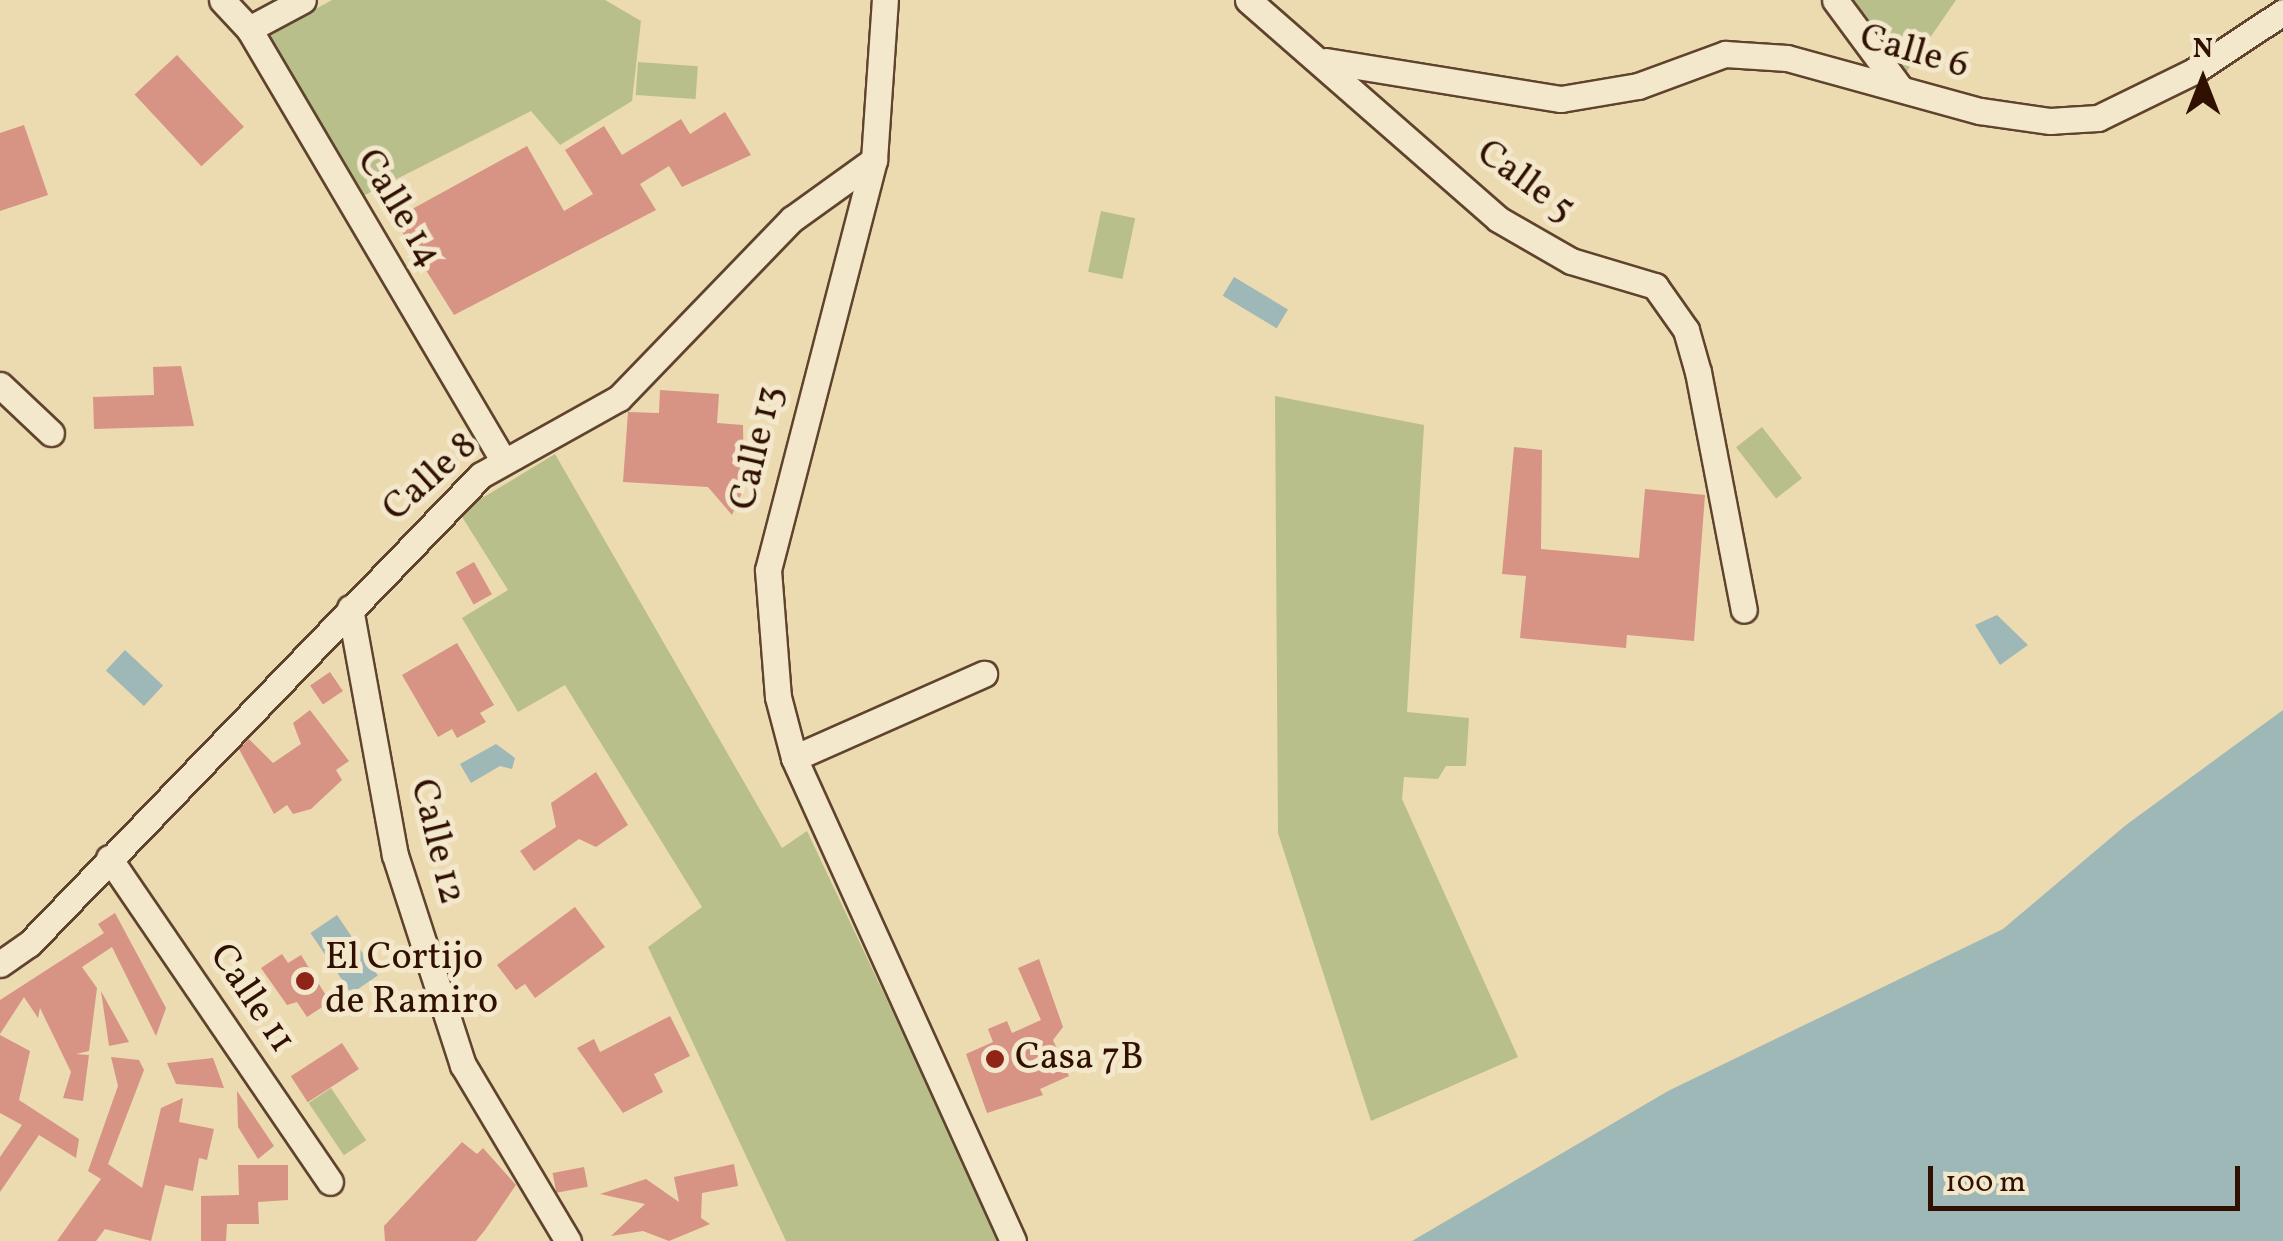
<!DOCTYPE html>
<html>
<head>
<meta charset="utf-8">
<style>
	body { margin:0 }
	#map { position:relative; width:2283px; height:1241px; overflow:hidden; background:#ecdab1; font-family:Vollkorn,serif }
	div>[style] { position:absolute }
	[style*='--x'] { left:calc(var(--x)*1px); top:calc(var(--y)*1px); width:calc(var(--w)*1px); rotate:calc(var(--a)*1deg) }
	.green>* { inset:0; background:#b8bf8b; transform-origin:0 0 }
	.water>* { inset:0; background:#9db8b6; transform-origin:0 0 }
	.building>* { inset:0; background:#d79384; transform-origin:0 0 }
	.roads { filter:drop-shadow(2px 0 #5f432d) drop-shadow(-2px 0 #5f432d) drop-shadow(0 2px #5f432d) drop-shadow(0 -2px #5f432d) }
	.minor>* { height:25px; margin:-12.5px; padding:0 12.5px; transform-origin:12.5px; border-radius:12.5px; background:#f3e7cc }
	.dots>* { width:28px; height:28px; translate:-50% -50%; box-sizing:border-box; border:5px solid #f3e7cc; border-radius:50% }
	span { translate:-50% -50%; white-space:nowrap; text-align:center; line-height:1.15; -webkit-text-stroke:10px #f3e7cc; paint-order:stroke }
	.street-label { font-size:38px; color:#301101 }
	.poi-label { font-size:38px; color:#301101 }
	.left { translate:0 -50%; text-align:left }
	.north { position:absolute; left:2153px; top:30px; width:100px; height:100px; -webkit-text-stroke:8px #f3e7cc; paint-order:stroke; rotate:0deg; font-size:28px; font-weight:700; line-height:40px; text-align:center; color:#301101 }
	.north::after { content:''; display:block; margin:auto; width:35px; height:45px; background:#301101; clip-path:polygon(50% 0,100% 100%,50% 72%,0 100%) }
	.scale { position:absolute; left:1928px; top:1166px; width:312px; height:45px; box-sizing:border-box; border:5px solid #301101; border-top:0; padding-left:12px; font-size:30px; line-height:35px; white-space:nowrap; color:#301101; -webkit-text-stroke:8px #f3e7cc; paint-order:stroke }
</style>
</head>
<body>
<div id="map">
	<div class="green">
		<div style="clip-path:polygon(332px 0,605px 0,641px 21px,632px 101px,560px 145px,531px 111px,363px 196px,268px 35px)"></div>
		<div style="clip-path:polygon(1852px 0,1956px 0,1905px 74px)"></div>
		<div style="left:638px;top:62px;width:60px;height:33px;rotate:4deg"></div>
		<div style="left:1101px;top:211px;width:35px;height:62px;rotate:12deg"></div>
		<div style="clip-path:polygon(1275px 396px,1424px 425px,1407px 712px,1469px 718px,1466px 766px,1446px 766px,1438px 779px,1404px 777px,1402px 799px,1518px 1057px,1371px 1121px,1278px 833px)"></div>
		<div style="left:1762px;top:427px;width:65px;height:33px;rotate:52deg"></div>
		<div style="clip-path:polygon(555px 454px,782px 848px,807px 831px,1001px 1241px,786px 1241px,648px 947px,702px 907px,565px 685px,518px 712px,462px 618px,508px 590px,459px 512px)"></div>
		<div style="left:331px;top:1088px;width:63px;height:27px;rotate:56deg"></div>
	</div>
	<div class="water">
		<div style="left:1234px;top:277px;width:63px;height:22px;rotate:31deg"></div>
		<div style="clip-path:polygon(1997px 615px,2028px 645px,2000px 665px,1975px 625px)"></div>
		<div style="left:125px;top:650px;width:52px;height:28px;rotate:43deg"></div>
		<div style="clip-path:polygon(2283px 710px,2283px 1241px,1412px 1241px,1668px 1091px,2003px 929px,2126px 825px)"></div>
		<div style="clip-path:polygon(496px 744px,515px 758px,512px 769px,500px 766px,471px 783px,460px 764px)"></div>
		<div style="left:337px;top:915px;width:73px;height:32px;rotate:56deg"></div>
	</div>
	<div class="building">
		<div style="left:177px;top:55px;width:98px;height:58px;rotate:47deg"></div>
		<div style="clip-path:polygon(725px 112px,751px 155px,682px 187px,669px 166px,640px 184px,656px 210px,454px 315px,394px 219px,527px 146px,564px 211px,593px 194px,565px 150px,604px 126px,622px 155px,681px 119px,690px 134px)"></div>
		<div style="clip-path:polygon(24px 125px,48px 195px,0 211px,0 133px)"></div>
		<div style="clip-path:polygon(181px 366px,194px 426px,94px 429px,93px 397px,154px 395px,153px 367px)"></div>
		<div style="clip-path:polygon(660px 390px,719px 394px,717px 423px,743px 425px,744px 488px,732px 515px,708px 487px,623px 482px,628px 412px,659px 413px)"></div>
		<div style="clip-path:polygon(1514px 447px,1542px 450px,1541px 549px,1639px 558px,1645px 489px,1705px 495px,1694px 641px,1627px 635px,1626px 648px,1520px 638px,1526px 576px,1502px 574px)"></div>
		<div style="left:474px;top:562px;width:37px;height:21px;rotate:61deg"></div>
		<div style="clip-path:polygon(457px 643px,494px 705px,480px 713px,486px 722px,457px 738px,452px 729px,438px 737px,402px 675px)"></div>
		<div style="left:330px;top:672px;width:23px;height:24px;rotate:56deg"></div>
		<div style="clip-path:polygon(310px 710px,349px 761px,336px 770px,342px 780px,311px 809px,293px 814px,287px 805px,274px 814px,239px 749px,249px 739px,273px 763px,301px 744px,293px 723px)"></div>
		<div style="clip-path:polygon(596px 772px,628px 825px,596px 847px,579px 839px,534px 871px,520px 851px,556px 827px,551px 803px)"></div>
		<div style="clip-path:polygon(575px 907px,605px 947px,535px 998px,525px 984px,516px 990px,497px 965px)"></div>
		<div style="clip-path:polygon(115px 913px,166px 1008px,156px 1036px,112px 947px,82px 967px,97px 988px,89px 1051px,76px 1054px,89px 1055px,83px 1101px,63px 1098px,71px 1072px,40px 1008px,38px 1018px,24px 997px,0 1034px,0 1000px,104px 933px,98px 924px)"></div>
		<div style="clip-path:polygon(282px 954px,288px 963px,301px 955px,330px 1002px,307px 1017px,297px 1002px,287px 1005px,261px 968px)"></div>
		<div style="clip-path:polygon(1039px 959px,1063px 1027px,1053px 1040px,1069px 1076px,1040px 1089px,1043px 1095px,987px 1113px,966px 1054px,993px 1042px,988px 1029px,1007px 1021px,1012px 1033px,1041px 1020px,1018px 968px)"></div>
		<div style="clip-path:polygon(101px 991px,129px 1042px,109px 1046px)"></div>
		<div style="clip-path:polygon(670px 1016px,690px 1056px,654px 1074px,663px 1092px,623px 1113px,577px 1048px,594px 1039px,600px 1052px)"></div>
		<div style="clip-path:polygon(0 1035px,30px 1051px,19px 1100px,79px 1139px,76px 1158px,39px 1135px,0 1192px,0 1157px,22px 1125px,0 1113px)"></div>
		<div style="left:342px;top:1043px;width:31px;height:61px;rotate:57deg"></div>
		<div style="clip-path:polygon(111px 1057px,139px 1060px,144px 1070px,108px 1164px,142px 1188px,161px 1108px,183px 1098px,179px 1122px,214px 1129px,207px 1160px,199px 1158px,193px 1191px,165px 1185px,151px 1241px,105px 1229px,96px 1241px,57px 1241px,101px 1179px,88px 1171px,118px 1086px)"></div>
		<div style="clip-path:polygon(213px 1058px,224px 1088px,176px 1084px,167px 1063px)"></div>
		<div style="clip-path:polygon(237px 1091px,274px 1146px,258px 1159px,238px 1127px)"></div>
		<div style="clip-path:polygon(462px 1142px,477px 1154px,483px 1148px,516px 1185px,485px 1230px,476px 1241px,385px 1241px,384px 1226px)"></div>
		<div style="clip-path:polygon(734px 1164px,738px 1186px,702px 1193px,701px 1218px,710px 1224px,669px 1241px,643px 1231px,611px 1236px,645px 1204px,600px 1194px,646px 1179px,679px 1202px,674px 1177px)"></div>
		<div style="clip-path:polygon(238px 1165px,288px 1165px,288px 1200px,258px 1202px,259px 1224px,227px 1224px,226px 1241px,201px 1241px,201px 1196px,239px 1195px)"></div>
		<div style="left:584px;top:1167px;width:20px;height:32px;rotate:79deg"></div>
	</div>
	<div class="roads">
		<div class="minor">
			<div style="--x:222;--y:0;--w:40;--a:47"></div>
			<div style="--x:249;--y:29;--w:500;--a:59.49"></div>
			<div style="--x:1248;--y:0;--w:332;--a:41.2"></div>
			<div style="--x:1498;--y:219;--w:84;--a:29.9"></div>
			<div style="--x:1571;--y:261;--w:88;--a:16.6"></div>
			<div style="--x:1655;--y:286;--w:54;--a:54.8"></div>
			<div style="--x:1686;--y:330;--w:44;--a:74.1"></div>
			<div style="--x:1698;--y:372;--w:242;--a:79.1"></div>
			<div style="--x:1835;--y:0;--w:106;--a:53.5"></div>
			<div style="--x:249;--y:29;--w:61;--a:-28.2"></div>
			<div style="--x:1326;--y:61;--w:238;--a:9.2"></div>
			<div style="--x:1561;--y:99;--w:78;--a:-9.6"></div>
			<div style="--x:1638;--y:86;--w:93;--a:-20.2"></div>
			<div style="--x:1725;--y:54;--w:62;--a:3.7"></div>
			<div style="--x:1787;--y:58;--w:200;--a:15.4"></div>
			<div style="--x:1980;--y:111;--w:71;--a:8.1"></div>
			<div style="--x:2050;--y:121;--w:48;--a:-3.6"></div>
			<div style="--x:2098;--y:118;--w:107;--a:-26.1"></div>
			<div style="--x:2194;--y:71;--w:107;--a:-33.5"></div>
			<div style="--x:874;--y:160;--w:423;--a:104.5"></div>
			<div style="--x:768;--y:570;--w:127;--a:85.5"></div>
			<div style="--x:778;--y:697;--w:63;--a:75.3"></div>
			<div style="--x:794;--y:758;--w:208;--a:-23.9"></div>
			<div style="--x:0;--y:385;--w:70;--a:43.3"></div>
			<div style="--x:350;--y:608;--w:251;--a:79.7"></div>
			<div style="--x:395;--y:855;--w:221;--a:72.1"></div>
			<div style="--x:463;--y:1065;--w:205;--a:59.2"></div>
			<div style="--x:794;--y:758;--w:530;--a:65.61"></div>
			<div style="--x:109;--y:858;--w:392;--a:55.7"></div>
			<div style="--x:0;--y:964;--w:35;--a:-35"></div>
			<div style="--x:29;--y:944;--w:651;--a:-46.06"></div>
			<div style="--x:481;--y:475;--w:158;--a:-29.2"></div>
			<div style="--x:619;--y:398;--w:249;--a:-46"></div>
			<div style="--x:792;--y:219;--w:101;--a:-35.7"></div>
			<div style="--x:874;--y:160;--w:160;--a:-86.1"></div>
		</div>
	</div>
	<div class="dots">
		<div style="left:305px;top:981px;background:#8f2418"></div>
		<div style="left:995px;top:1059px;background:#8f2418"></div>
	</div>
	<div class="street-label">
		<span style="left:1914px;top:53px;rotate:16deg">Calle 6</span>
		<span style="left:1525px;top:182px;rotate:36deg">Calle 5</span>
		<span style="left:398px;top:209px;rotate:59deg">Calle 14</span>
		<span style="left:758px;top:448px;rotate:-77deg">Calle 13</span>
		<span style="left:431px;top:478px;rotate:-42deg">Calle 8</span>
		<span style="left:436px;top:842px;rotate:76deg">Calle 12</span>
		<span style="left:251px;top:999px;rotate:56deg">Calle 11</span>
	</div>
	<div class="poi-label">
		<span class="left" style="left:325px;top:981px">El Cortijo<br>de Ramiro</span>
		<span class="left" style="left:1015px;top:1059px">Casa 7B</span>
	</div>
	<div class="north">N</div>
	<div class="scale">100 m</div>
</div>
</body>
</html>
